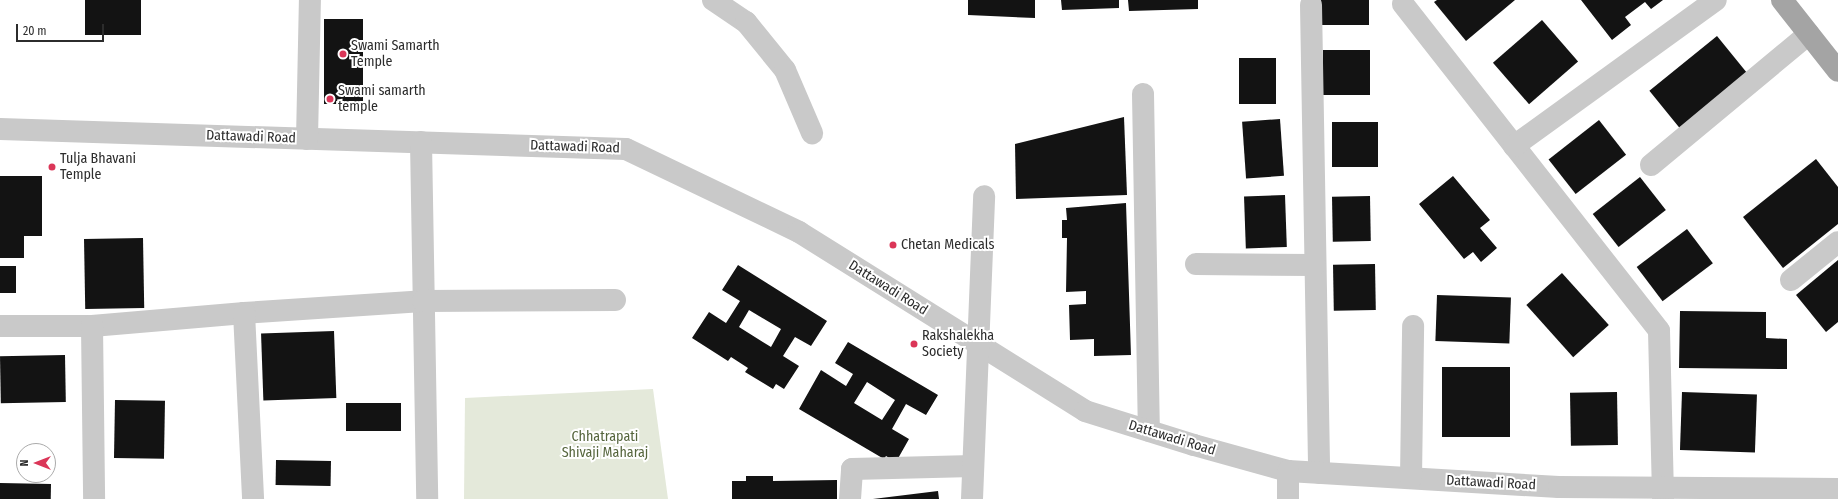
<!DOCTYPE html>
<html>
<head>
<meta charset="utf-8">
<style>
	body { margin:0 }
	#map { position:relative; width:1838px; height:499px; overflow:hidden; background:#fff; font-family:"Fira Sans Condensed",sans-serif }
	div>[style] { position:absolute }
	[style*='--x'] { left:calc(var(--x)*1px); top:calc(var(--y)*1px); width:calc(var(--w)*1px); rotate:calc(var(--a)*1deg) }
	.green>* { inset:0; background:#e4e9da }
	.building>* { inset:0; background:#131313; transform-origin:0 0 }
	.minor>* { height:22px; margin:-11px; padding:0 11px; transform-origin:11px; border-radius:11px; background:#c9c9c9 }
	.major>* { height:22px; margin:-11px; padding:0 11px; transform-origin:11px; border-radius:11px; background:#a4a4a4 }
	.dots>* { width:11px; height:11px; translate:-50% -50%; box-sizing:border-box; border:2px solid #fff; border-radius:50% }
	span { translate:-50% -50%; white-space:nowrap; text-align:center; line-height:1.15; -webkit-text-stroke:4px #fff; paint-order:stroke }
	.poi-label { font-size:14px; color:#2c2c2c }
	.left { translate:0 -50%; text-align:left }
	.street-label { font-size:14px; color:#2c2c2c }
	.park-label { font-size:14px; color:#55653c }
	.north { position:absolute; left:16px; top:443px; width:40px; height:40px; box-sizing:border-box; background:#fff; border:1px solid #ababab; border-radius:50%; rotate:270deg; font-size:11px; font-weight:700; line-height:16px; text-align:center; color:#2c2c2c }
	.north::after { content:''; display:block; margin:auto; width:14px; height:18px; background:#db3658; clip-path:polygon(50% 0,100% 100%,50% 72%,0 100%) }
	.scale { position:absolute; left:16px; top:24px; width:88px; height:18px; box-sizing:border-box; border:2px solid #2c2c2c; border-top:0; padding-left:5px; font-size:12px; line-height:14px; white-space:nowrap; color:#2c2c2c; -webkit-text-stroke:3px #fff; paint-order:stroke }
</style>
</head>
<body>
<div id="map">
	<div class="green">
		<div style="clip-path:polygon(653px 389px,668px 499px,464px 499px,465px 398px)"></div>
	</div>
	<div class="building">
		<div style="left:85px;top:0;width:56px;height:35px"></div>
		<div style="clip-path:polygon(968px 0,1035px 0,1035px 18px,968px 15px)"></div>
		<div style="clip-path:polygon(1061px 0,1119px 0,1119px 8px,1062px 10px)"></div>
		<div style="clip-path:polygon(1128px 0,1198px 0,1198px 9px,1129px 11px)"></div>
		<div style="left:1321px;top:0;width:48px;height:25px"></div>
		<div style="clip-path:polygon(1437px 0,1515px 0,1466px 41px,1434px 2px)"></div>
		<div style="clip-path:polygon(1581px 0,1663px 0,1651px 9px,1645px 2px,1625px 17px,1631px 25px,1612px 40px)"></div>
		<div style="left:324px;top:19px;width:39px;height:85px"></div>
		<div style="left:1542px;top:20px;width:55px;height:65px;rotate:49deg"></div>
		<div style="left:1717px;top:36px;width:50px;height:87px;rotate:51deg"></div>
		<div style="left:1323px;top:50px;width:47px;height:45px"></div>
		<div style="left:1239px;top:58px;width:37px;height:46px"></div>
		<div style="clip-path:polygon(1124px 117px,1127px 195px,1016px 199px,1015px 144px)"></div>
		<div style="left:1280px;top:119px;width:57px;height:38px;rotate:86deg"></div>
		<div style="left:1599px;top:120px;width:44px;height:64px;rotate:52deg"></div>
		<div style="left:1332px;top:122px;width:46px;height:45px"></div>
		<div style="clip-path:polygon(1816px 159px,1838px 187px,1838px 224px,1783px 268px,1743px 217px)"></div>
		<div style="clip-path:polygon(0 176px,42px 176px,42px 236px,24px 236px,24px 258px,0 258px)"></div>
		<div style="clip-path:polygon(1453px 176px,1490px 220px,1480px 228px,1497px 248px,1481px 262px,1473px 252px,1464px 259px,1419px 204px)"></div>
		<div style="left:1640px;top:177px;width:42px;height:60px;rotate:52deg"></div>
		<div style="left:1285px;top:195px;width:52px;height:41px;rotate:88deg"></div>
		<div style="left:1370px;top:196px;width:45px;height:38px;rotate:89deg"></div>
		<div style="clip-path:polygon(1126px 203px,1131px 355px,1094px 356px,1094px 339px,1070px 340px,1069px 305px,1086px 304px,1086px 291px,1066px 292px,1067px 238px,1062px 238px,1062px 220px,1067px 220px,1066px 208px)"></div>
		<div style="left:1687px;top:229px;width:43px;height:63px;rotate:53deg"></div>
		<div style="left:143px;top:238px;width:70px;height:59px;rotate:89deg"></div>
		<div style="clip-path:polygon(1838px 260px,1838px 322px,1826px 332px,1796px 295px)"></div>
		<div style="left:1375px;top:264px;width:46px;height:42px;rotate:89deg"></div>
		<div style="clip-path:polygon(evenodd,738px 265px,827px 321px,811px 346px,795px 337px,783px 356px,799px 366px,784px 389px,776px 384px,773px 389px,745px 372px,748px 368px,731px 357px,728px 361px,692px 338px,709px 312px,726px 323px,740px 301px,722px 290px,738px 265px,749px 310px,781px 329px,771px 347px,739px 327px,749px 310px)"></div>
		<div style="left:0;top:266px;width:16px;height:27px"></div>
		<div style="left:1562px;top:273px;width:70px;height:48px;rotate:48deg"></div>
		<div style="left:1437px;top:295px;width:74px;height:46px;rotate:2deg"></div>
		<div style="clip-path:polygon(1680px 311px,1766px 312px,1766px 338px,1787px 339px,1787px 369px,1679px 368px)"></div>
		<div style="left:334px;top:331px;width:67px;height:73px;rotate:88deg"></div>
		<div style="clip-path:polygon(evenodd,848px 342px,938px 395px,926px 415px,906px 404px,892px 429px,909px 439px,896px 462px,886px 456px,884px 459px,799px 409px,821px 370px,846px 386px,853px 374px,835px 363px,848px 342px,867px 382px,895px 400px,882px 420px,854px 403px,867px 382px)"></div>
		<div style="left:65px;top:355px;width:47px;height:65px;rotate:89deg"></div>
		<div style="left:1442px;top:367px;width:68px;height:70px"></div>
		<div style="left:1617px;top:392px;width:53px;height:47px;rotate:89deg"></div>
		<div style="left:1682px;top:392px;width:75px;height:58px;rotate:2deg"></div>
		<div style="left:115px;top:400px;width:50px;height:58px;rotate:1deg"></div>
		<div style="left:401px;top:403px;width:28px;height:55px;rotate:90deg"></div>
		<div style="left:276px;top:460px;width:55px;height:25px;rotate:1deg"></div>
		<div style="clip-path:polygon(746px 476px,773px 476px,773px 481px,837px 480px,837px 499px,732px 499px,732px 481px,746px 481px)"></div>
		<div style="left:0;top:483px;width:51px;height:16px;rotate:1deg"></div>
		<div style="left:938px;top:491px;width:8px;height:81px;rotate:83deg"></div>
	</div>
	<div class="minor">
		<div style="--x:713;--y:0;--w:40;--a:34"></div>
		<div style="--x:746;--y:22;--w:62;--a:50.9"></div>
		<div style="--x:785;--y:70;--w:69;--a:66.8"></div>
		<div style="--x:1403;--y:4;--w:415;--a:51.9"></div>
		<div style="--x:1659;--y:331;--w:168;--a:88.6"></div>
		<div style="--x:1311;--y:5;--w:468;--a:89"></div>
		<div style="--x:1143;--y:94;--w:337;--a:89"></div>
		<div style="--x:0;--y:129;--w:626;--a:1.83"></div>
		<div style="--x:626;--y:149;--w:192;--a:25.6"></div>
		<div style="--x:799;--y:232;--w:337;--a:32"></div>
		<div style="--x:1085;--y:411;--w:114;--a:17.3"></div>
		<div style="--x:1194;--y:445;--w:98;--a:15.5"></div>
		<div style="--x:1288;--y:471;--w:271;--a:3.4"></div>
		<div style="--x:1559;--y:487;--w:279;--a:0.4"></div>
		<div style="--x:307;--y:139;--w:139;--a:-88.8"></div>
		<div style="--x:421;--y:142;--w:357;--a:89"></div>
		<div style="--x:1514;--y:146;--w:249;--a:-35.9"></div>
		<div style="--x:1651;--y:165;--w:205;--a:-39.7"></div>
		<div style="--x:1196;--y:264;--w:119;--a:0.5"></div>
		<div style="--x:1791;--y:280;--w:60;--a:-39"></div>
		<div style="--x:244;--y:313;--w:179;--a:-3.8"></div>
		<div style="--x:423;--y:301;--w:192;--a:-0.3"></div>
		<div style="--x:0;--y:326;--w:92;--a:0"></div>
		<div style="--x:92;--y:326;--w:153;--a:-4.9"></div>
		<div style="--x:244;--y:313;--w:186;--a:87.2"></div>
		<div style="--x:92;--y:326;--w:173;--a:89.3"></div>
		<div style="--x:1288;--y:471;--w:28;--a:90"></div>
		<div style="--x:1411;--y:478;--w:152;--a:-89.2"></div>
		<div style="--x:850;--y:499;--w:30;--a:-86"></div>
		<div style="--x:852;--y:469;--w:121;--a:-1.4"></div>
		<div style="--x:972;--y:499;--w:303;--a:-87.7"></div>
	</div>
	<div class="major">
		<div style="--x:1782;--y:0;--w:90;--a:51.7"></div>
	</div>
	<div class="dots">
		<div style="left:343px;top:54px;background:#db3658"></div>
		<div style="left:330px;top:99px;background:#db3658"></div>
		<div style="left:52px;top:167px;background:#db3658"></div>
		<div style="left:893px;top:245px;background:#db3658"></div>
		<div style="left:914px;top:344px;background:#db3658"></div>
	</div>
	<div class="poi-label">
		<span class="left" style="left:351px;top:54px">Swami Samarth<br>Temple</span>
		<span class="left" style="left:338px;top:99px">Swami samarth<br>temple</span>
		<span class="left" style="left:60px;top:167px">Tulja Bhavani<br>Temple</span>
		<span class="left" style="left:901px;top:245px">Chetan Medicals</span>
		<span class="left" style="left:922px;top:344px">Rakshalekha<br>Society</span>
	</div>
	<div class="street-label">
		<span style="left:251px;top:137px;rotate:2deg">Dattawadi Road</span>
		<span style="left:575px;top:147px;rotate:2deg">Dattawadi Road</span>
		<span style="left:888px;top:288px;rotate:32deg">Dattawadi Road</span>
		<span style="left:1172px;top:438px;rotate:17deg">Dattawadi Road</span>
		<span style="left:1491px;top:483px;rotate:3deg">Dattawadi Road</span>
	</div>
	<div class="park-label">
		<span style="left:605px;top:445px">Chhatrapati<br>Shivaji Maharaj</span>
	</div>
	<div class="north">N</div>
	<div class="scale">20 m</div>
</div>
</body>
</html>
